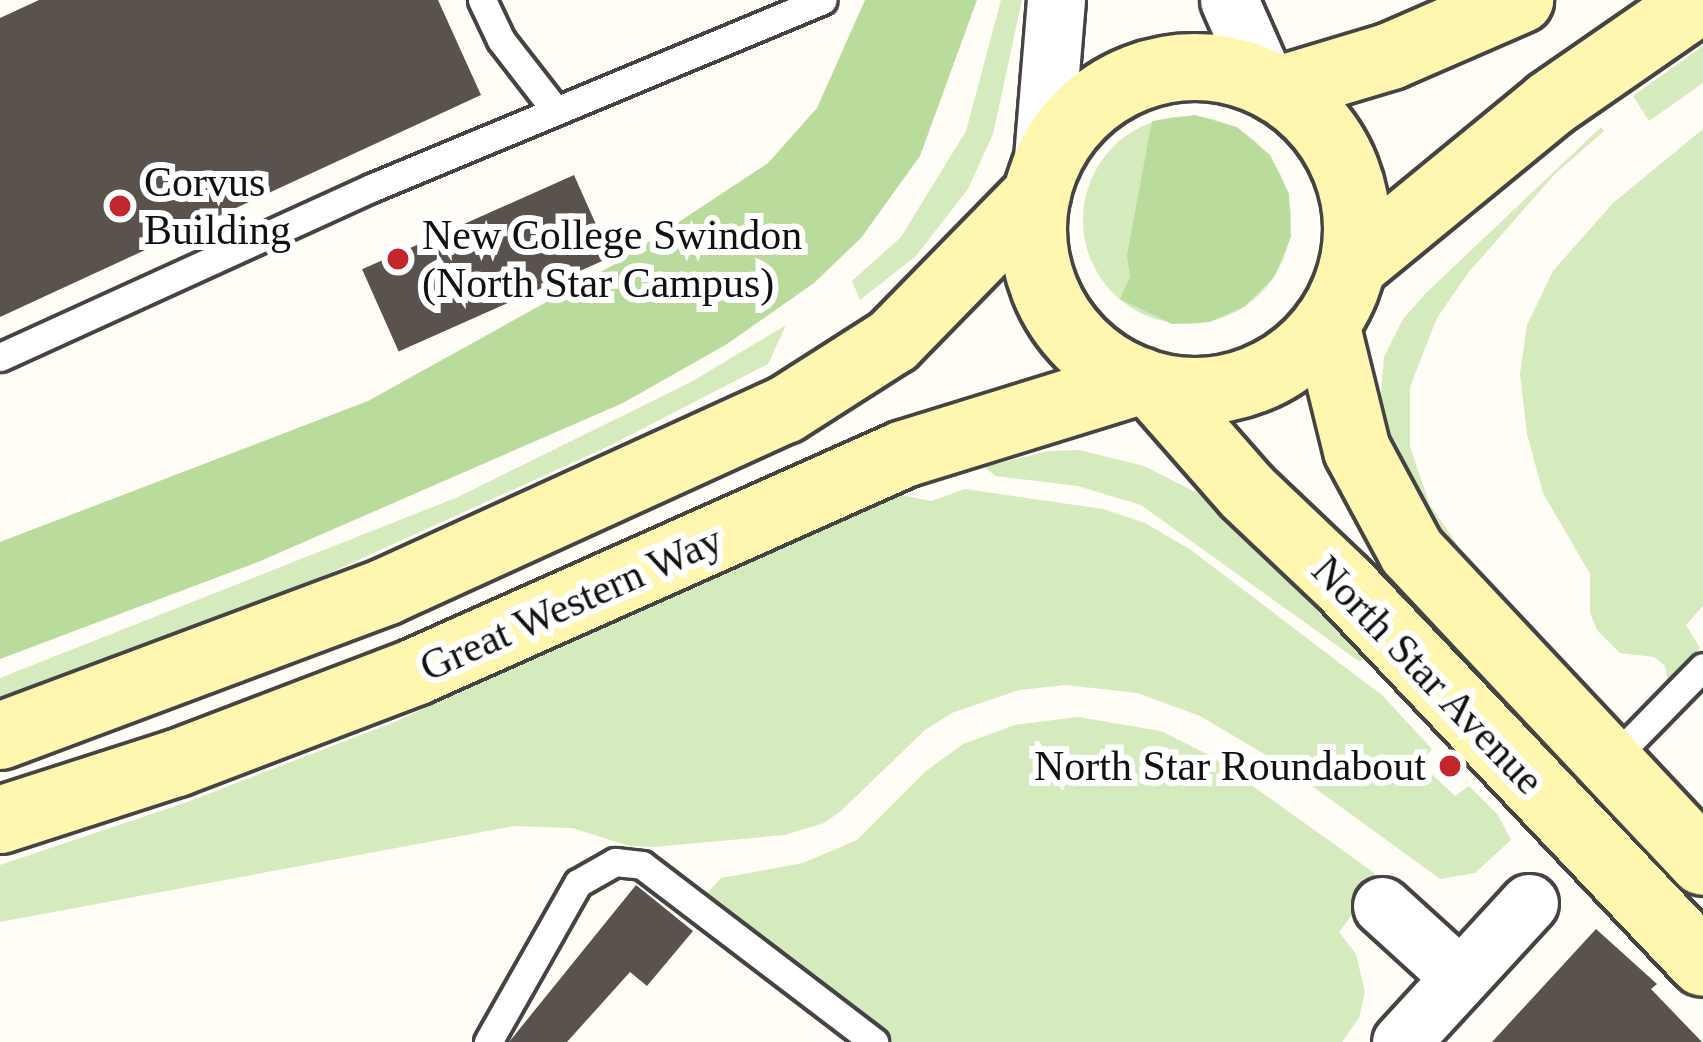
<!DOCTYPE html>
<html>
<head>
<meta charset="utf-8">
<style>
	body { margin:0 }
	#map { position:relative; width:1703px; height:1042px; overflow:hidden; background:#fffdf5; font-family:"Times New Roman",serif }
	div>[style] { position:absolute }
	[style*='--x'] { left:calc(var(--x)*1px); top:calc(var(--y)*1px); width:calc(var(--w)*1px); rotate:calc(var(--a)*1deg) }
	.green>* { inset:0; background:#d5ebbd }
	.round { border-radius:50% }
	.forest>* { inset:0; background:#b9dc9c }
	.building>* { inset:0; background:#5a524d; transform-origin:0 0 }
	.roads { filter:drop-shadow(3px 0 #444) drop-shadow(-3px 0 #444) drop-shadow(0 3px #444) drop-shadow(0 -3px #444) }
	.lane>* { height:27px; margin:-13.5px; padding:0 13.5px; transform-origin:13.5px; border-radius:13.5px; background:#fff }
	.street>* { height:57px; margin:-28.5px; padding:0 28.5px; transform-origin:28.5px; border-radius:28.5px; background:#fff }
	.secondary>* { height:66px; margin:-33px; padding:0 33px; transform-origin:33px; border-radius:33px; background:#fff6b0 }
	.secondary>.ring { margin:-33px; padding:0; box-sizing:content-box; background:none; border:66px solid #fff6b0; border-radius:50% }
	.dots>* { width:33px; height:33px; translate:-50% -50%; box-sizing:border-box; border:6px solid #fff; border-radius:50% }
	span { translate:-50% -50%; white-space:nowrap; text-align:center; line-height:1.15; -webkit-text-stroke:12px #fff; paint-order:stroke }
	.poi-label { font-size:42px; color:#111 }
	.left { translate:0 -50%; text-align:left }
	.right { translate:-100% -50%; text-align:right }
	.street-label { font-size:42px; color:#111 }
</style>
</head>
<body>
<div id="map">
	<div class="green">
		<div style="clip-path:polygon(1001px 0,1022px 0,993px 134px,968px 189px,916px 256px,860px 300px,852px 281px,901px 237px,966px 131px)"></div>
		<div style="clip-path:polygon(1703px 46px,1703px 83px,1649px 121px,1633px 96px)"></div>
		<div class="round" style="left:1083px;top:116px;width:208px;height:208px"></div>
		<div style="clip-path:polygon(1601px 127px,1604px 131px,1555px 174px,1468px 273px,1437px 318px,1410px 387px,1410px 447px,1430px 505px,1486px 586px,1443px 549px,1392px 454px,1381px 394px,1384px 357px,1403px 319px,1426px 293px)"></div>
		<div style="clip-path:polygon(1703px 129px,1703px 606px,1686px 625px,1700px 648px,1668px 683px,1665px 666px,1654px 657px,1620px 653px,1597px 630px,1590px 613px,1590px 574px,1543px 493px,1527px 434px,1520px 374px,1527px 325px,1553px 271px,1613px 203px)"></div>
		<div style="clip-path:polygon(786px 325px,768px 364px,605px 448px,219px 623px,0 704px,0 678px,458px 497px,691px 382px)"></div>
		<div style="clip-path:polygon(1079px 450px,1144px 466px,1201px 495px,1230px 516px,1369px 652px,1360px 662px,1141px 505px,1078px 486px,995px 476px,985px 467px,1048px 451px)"></div>
		<div style="clip-path:polygon(965px 489px,1103px 509px,1145px 523px,1191px 550px,1383px 696px,1432px 749px,1420px 763px,1455px 796px,1469px 786px,1498px 815px,1511px 840px,1475px 873px,1440px 879px,1283px 765px,1200px 716px,1137px 693px,1066px 685px,1019px 690px,952px 713px,925px 730px,841px 811px,824px 823px,785px 835px,653px 847px,629px 846px,572px 828px,514px 826px,0 922px,0 865px,187px 802px,392px 723px,902px 495px,931px 501px)"></div>
		<div style="clip-path:polygon(1078px 717px,1161px 731px,1211px 756px,1373px 872px,1378px 880px,1339px 932px,1356px 954px,1365px 992px,1359px 1018px,1342px 1042px,881px 1042px,702px 899px,721px 878px,803px 863px,857px 840px,926px 771px,963px 744px,1015px 725px)"></div>
	</div>
	<div class="forest">
		<div style="clip-path:polygon(865px 0,977px 0,920px 156px,861px 238px,814px 283px,727px 344px,623px 403px,258px 562px,0 659px,0 542px,368px 401px,615px 264px,768px 163px,817px 108px)"></div>
		<div style="clip-path:polygon(1195px 115px,1237px 127px,1270px 155px,1289px 194px,1291px 237px,1274px 277px,1245px 306px,1210px 322px,1172px 324px,1120px 299px,1130px 277px,1127px 255px,1152px 121px)"></div>
	</div>
	<div class="building">
		<div style="clip-path:polygon(39px 0,438px 0,481px 95px,0 317px,0 18px)"></div>
		<div style="left:574px;top:175px;width:90px;height:232px;rotate:66deg"></div>
		<div style="clip-path:polygon(636px 885px,693px 931px,647px 986px,630px 972px,567px 1042px,509px 1042px)"></div>
		<div style="clip-path:polygon(1596px 929px,1657px 984px,1651px 989px,1702px 1042px,1492px 1042px)"></div>
	</div>
	<div class="roads">
		<div class="lane">
			<div style="--x:482;--y:0;--w:44;--a:64.6"></div>
			<div style="--x:501;--y:40;--w:90;--a:52.2"></div>
			<div style="--x:0;--y:357;--w:408;--a:-24.5"></div>
			<div style="--x:371;--y:188;--w:489;--a:-22.6"></div>
			<div style="--x:1609;--y:763;--w:134;--a:-45.6"></div>
			<div style="--x:488;--y:1042;--w:183;--a:-60.5"></div>
			<div style="--x:578;--y:883;--w:43;--a:-29.6"></div>
			<div style="--x:615;--y:862;--w:27;--a:6"></div>
			<div style="--x:642;--y:865;--w:292;--a:37.3"></div>
		</div>
		<div class="street">
			<div style="--x:1229;--y:0;--w:92;--a:66.2"></div>
			<div style="--x:1041;--y:182;--w:183;--a:-85.3"></div>
			<div style="--x:1382;--y:906;--w:105;--a:42.3"></div>
			<div style="--x:1401;--y:1042;--w:189;--a:-47.4"></div>
		</div>
		<div class="secondary">
			<div class="ring" style="left:1033px;top:67px;width:258px;height:258px"></div>
			<div style="--x:1278;--y:90;--w:118;--a:-16.7"></div>
			<div style="--x:1391;--y:56;--w:141;--a:-23.5"></div>
			<div style="--x:1353;--y:266;--w:255;--a:-39.4"></div>
			<div style="--x:1550;--y:104;--w:183;--a:-34.7"></div>
			<div style="--x:1326;--y:324;--w:130;--a:76.2"></div>
			<div style="--x:1357;--y:450;--w:116;--a:61.7"></div>
			<div style="--x:1412;--y:552;--w:425;--a:46.8"></div>
			<div style="--x:1154;--y:386;--w:141;--a:48.7"></div>
			<div style="--x:1247;--y:492;--w:132;--a:43.5"></div>
			<div style="--x:1343;--y:583;--w:523;--a:46.55"></div>
			<div style="--x:0;--y:736;--w:413;--a:-20.5"></div>
			<div style="--x:387;--y:591;--w:437;--a:-24.5"></div>
			<div style="--x:785;--y:410;--w:128;--a:-32.6"></div>
			<div style="--x:893;--y:341;--w:206;--a:-45.6"></div>
			<div style="--x:0;--y:820;--w:186;--a:-17.9"></div>
			<div style="--x:177;--y:763;--w:255;--a:-20.9"></div>
			<div style="--x:415;--y:672;--w:535;--a:-24.03"></div>
			<div style="--x:904;--y:454;--w:247;--a:-17.2"></div>
		</div>
	</div>
	<div class="dots">
		<div style="left:120px;top:206px;background:#c4262e"></div>
		<div style="left:398px;top:259px;background:#c4262e"></div>
		<div style="left:1450px;top:766px;background:#c4262e"></div>
	</div>
	<div class="poi-label">
		<span class="left" style="left:144px;top:206px">Corvus<br>Building</span>
		<span class="left" style="left:422px;top:259px">New College Swindon<br>(North Star Campus)</span>
		<span class="right" style="left:1426px;top:766px">North Star Roundabout</span>
	</div>
	<div class="street-label">
		<span style="left:571px;top:603px;rotate:-24deg">Great Western Way</span>
		<span style="left:1428px;top:675px;rotate:46deg">North Star Avenue</span>
	</div>
</div>
</body>
</html>
